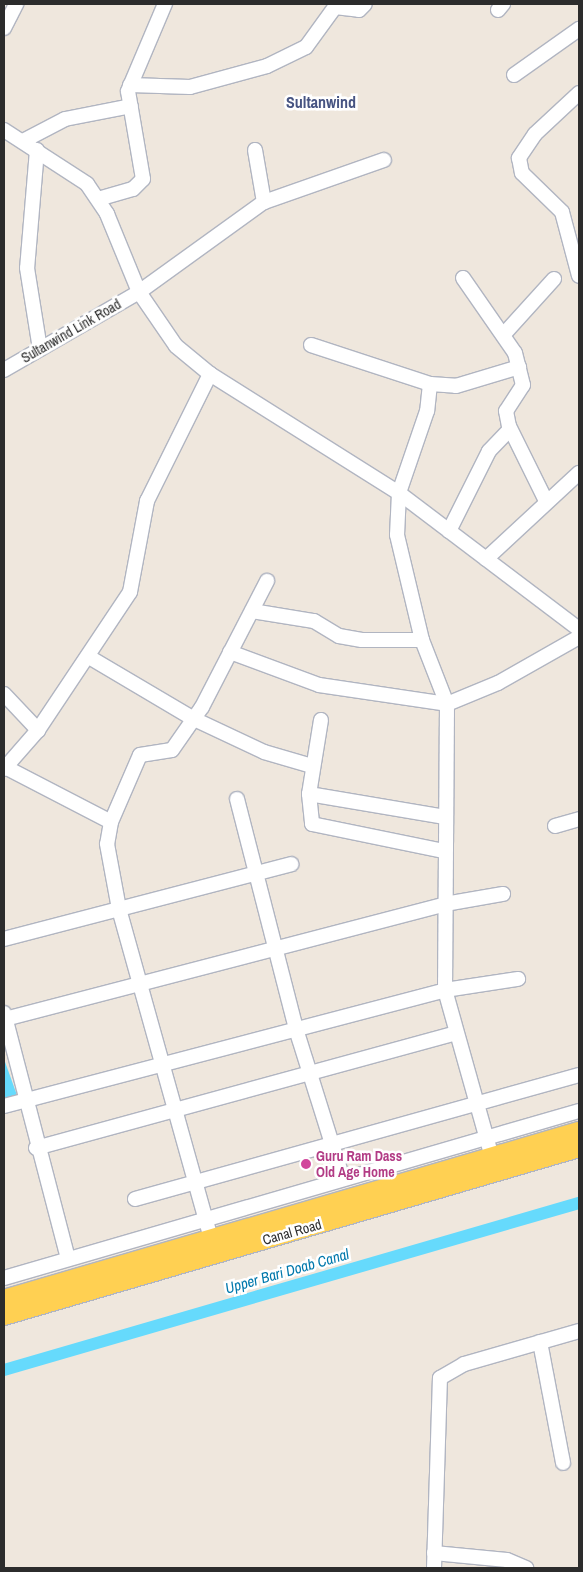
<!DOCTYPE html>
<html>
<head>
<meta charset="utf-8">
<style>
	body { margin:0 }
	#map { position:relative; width:583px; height:1572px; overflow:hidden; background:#efe7dd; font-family:"Archivo Narrow",sans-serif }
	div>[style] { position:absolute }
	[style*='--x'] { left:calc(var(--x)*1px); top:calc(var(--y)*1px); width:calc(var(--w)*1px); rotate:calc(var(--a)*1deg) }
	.water>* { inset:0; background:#66dafc }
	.canal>* { height:12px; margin:-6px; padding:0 6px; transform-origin:6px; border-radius:6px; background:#66dafc }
	.roads { filter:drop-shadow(1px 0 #b1b5c1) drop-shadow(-1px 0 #b1b5c1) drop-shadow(0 1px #b1b5c1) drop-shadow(0 -1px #b1b5c1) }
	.minor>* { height:14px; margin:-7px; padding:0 7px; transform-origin:7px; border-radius:7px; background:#fff }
	.major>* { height:18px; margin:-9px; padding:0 9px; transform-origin:9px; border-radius:9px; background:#ffd052 }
	.dots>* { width:14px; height:14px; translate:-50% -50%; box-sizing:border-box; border:2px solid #fff; border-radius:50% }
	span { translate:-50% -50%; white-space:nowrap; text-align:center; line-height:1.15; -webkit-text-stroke:5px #fff; paint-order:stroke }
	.street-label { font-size:14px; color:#2c2c2c }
	.hotel-label { font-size:14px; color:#b23c85; font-weight:700 }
	.left { translate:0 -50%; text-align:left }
	.water-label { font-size:15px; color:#0078ac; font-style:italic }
	.quarter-label { font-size:16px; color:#475482; font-weight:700 }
	.frame { position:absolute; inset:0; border:5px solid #2c2c2c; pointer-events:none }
</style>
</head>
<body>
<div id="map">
	<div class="water">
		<div style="clip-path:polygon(4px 1059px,18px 1098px,4px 1102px)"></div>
	</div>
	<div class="canal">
		<div style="--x:4;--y:1370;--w:599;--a:-16.2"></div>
	</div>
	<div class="roads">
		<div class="minor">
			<div style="--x:498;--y:10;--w:8;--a:-50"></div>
			<div style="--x:4;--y:28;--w:27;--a:-63"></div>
			<div style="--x:514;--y:75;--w:80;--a:-35.3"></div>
			<div style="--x:130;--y:85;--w:60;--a:1.9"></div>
			<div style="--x:190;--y:87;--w:80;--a:-15.3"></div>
			<div style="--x:267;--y:66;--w:43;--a:-26"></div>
			<div style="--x:306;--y:47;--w:49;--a:-54.1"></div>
			<div style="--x:335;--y:7;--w:24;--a:7"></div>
			<div style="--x:359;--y:10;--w:8;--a:-45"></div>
			<div style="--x:579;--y:93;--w:60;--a:137"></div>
			<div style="--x:535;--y:134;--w:29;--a:124"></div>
			<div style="--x:519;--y:158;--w:15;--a:79"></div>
			<div style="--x:522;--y:173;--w:56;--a:44.3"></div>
			<div style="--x:562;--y:212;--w:66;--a:75.1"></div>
			<div style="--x:4;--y:130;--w:99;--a:33"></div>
			<div style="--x:87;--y:184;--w:36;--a:56"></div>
			<div style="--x:107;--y:214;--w:84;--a:67.7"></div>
			<div style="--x:139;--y:292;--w:65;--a:55.6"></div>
			<div style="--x:176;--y:346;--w:44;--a:39.5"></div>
			<div style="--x:210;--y:374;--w:223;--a:32.2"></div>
			<div style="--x:399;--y:493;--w:226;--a:37.1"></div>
			<div style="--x:23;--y:141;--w:47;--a:-27.6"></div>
			<div style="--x:65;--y:119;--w:67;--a:-11.1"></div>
			<div style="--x:37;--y:150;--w:118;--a:94.8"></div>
			<div style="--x:27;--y:268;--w:82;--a:80.9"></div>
			<div style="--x:255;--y:150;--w:53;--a:80.2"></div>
			<div style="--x:98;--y:199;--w:36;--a:-16"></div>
			<div style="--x:133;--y:189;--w:14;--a:-45"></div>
			<div style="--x:143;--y:179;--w:89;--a:-99.7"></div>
			<div style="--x:128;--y:91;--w:95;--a:-67"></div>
			<div style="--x:463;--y:278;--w:91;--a:55.3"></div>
			<div style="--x:515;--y:353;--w:33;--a:76"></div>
			<div style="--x:523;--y:385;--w:31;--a:123"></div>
			<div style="--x:506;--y:411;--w:15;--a:79"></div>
			<div style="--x:509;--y:426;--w:84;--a:63.7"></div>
			<div style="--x:505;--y:333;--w:73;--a:-47.8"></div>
			<div style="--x:311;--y:345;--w:125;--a:18.1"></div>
			<div style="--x:430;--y:384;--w:26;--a:4"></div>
			<div style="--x:456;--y:386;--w:66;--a:-16.8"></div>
			<div style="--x:4;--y:370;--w:156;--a:-30"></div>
			<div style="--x:139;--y:292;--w:154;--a:-35.8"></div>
			<div style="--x:264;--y:202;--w:127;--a:-19.3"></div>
			<div style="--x:430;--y:384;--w:27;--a:96"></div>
			<div style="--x:427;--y:411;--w:87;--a:108.9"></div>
			<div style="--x:399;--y:493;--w:42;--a:92.7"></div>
			<div style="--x:397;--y:535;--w:108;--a:76.6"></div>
			<div style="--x:422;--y:640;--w:69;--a:68.7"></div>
			<div style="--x:447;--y:704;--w:286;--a:90.4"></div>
			<div style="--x:445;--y:990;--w:173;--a:74.3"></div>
			<div style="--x:449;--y:531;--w:89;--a:-63.4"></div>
			<div style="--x:489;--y:451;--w:30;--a:-46"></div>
			<div style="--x:486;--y:559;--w:127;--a:-42.8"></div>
			<div style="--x:252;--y:611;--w:63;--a:9.2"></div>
			<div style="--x:314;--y:621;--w:29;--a:31"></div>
			<div style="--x:339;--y:636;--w:23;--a:10"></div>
			<div style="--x:362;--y:640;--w:60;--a:0"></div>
			<div style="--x:230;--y:652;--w:95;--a:20.3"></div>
			<div style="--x:319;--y:685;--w:129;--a:8.4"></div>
			<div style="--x:447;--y:704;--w:55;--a:-22.4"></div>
			<div style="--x:498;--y:683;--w:93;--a:-29.6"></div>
			<div style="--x:89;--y:657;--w:122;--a:30.6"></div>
			<div style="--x:194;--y:719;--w:77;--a:25.2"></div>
			<div style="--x:264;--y:752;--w:50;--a:16.3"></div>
			<div style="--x:4;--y:694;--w:50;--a:46.6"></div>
			<div style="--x:321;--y:720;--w:75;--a:99.2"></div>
			<div style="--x:309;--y:794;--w:30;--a:84"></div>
			<div style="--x:312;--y:824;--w:135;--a:11.6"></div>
			<div style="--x:5;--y:767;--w:119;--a:27.4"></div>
			<div style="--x:111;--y:822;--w:22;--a:100"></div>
			<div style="--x:107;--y:844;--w:66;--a:79.5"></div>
			<div style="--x:119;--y:909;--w:342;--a:74.4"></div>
			<div style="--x:4;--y:769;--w:52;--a:-48.9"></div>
			<div style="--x:38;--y:730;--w:166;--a:-56.3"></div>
			<div style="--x:130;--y:592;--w:93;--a:-79.4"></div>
			<div style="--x:147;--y:501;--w:142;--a:-63.6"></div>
			<div style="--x:309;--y:794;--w:138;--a:9.6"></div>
			<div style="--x:237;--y:799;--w:237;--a:75.6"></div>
			<div style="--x:296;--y:1029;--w:157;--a:72.6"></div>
			<div style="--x:111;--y:822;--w:73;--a:-66.6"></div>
			<div style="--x:140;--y:755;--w:32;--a:-9"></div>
			<div style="--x:172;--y:750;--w:52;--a:-55.1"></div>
			<div style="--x:202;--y:707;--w:142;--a:-62.7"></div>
			<div style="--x:555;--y:826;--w:25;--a:-16"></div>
			<div style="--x:4;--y:939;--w:297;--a:-14.6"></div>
			<div style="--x:4;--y:1013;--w:254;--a:75.4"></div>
			<div style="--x:5;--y:1019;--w:455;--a:-14.6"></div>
			<div style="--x:445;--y:904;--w:59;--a:-9.8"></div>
			<div style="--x:4;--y:1106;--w:456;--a:-14.7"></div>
			<div style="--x:445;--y:990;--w:74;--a:-8.6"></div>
			<div style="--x:36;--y:1148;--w:434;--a:-15.3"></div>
			<div style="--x:135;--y:1199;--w:461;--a:-15.6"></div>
			<div style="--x:4;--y:1278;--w:599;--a:-16.2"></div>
			<div style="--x:540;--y:1342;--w:123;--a:79.2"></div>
			<div style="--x:434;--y:1553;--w:73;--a:5.5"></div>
			<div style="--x:507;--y:1560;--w:21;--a:23"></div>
			<div style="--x:434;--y:1568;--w:190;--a:-88.2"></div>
			<div style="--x:440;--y:1378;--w:28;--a:-30"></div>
			<div style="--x:464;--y:1364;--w:120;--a:-16"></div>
		</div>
		<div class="major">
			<div style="--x:4;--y:1299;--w:599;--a:-16.29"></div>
			<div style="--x:4;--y:1316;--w:599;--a:-16.29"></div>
		</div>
	</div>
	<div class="dots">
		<div style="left:306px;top:1164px;background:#d1479c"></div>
	</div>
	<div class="street-label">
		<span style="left:71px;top:331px;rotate:-30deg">Sultanwind Link Road</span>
		<span style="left:292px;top:1232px;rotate:-16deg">Canal Road</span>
	</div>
	<div class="hotel-label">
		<span class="left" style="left:316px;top:1164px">Guru Ram Dass<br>Old Age Home</span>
	</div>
	<div class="water-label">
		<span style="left:287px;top:1271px;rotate:-16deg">Upper Bari Doab Canal</span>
	</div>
	<div class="quarter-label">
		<span style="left:321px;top:102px">Sultanwind</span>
	</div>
	<div class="frame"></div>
</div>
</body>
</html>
